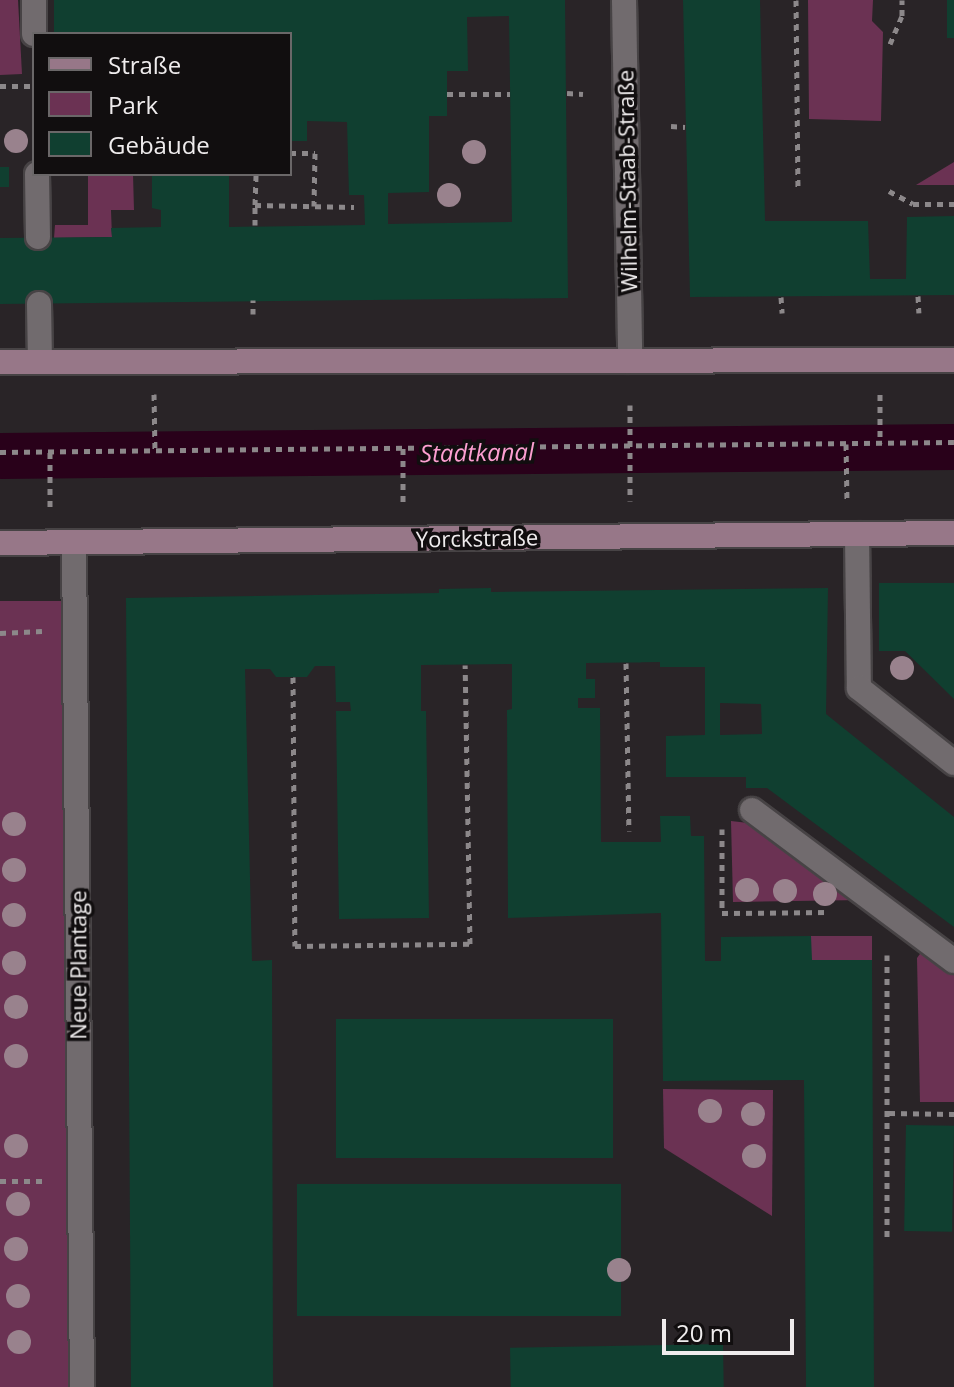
<!DOCTYPE html>
<html>
<head>
<meta charset="utf-8">
<style>
	body { margin:0 }
	#map { position:relative; width:954px; height:1387px; overflow:hidden; background:#292427; font-family:"Open Sans",sans-serif }
	div>[style] { position:absolute }
	[style*='--x'] { left:calc(var(--x)*1px); top:calc(var(--y)*1px); width:calc(var(--w)*1px); rotate:calc(var(--a)*1deg) }
	.green>* { inset:0; background:#6b3253; transform-origin:0 0 }
	.canal>* { height:46px; margin:-23px; padding:0 23px; transform-origin:23px; border-radius:23px; background:#29011a }
	.building>* { inset:0; background:#103f30; transform-origin:0 0 }
	.path>* { height:5px; margin-top:-2.5px; transform-origin:0; background:repeating-linear-gradient(90deg,#8c888a 0 6px,transparent 0 12px) }
	.roads { filter:drop-shadow(2px 0 #474345) drop-shadow(-2px 0 #474345) drop-shadow(0 2px #474345) drop-shadow(0 -2px #474345) }
	.lane>* { height:24px; margin:-12px; padding:0 12px; transform-origin:12px; border-radius:12px; background:#716b6e }
	.street>* { height:24px; margin:-12px; padding:0 12px; transform-origin:12px; border-radius:12px; background:#716b6e }
	.secondary>* { height:24px; margin:-12px; padding:0 12px; transform-origin:12px; border-radius:12px; background:#977788 }
	.path-bridge>* { height:5px; margin-top:-2.5px; transform-origin:0; background:repeating-linear-gradient(90deg,#8c888a 0 6px,transparent 0 12px) }
	.trees>* { width:24px; height:24px; margin:-12px; border-radius:50%; background:#99828d }
	span { translate:-50% -50%; white-space:nowrap; text-align:center; line-height:1.15; -webkit-text-stroke:7px #110e0f; paint-order:stroke }
	.street-label { font-size:22px; color:#efeced }
	.water-label { font-size:24px; color:#fc9fd1; font-style:italic }
	.legend { position:absolute; left:32px; top:32px; width:260px; height:144px; box-sizing:border-box; background:#110e0f; border:2px solid #6a6768; margin:0; padding:10px 14px; list-style:none; font-size:24px; color:#efeced }
	.legend li { display:flex; align-items:center; gap:16px; height:40px }
	.legend b { width:40px; border:2px solid #6a6768 }
	.scale { position:absolute; left:662px; top:1319px; width:132px; height:36px; box-sizing:border-box; border:4px solid #efeced; border-top:0; padding-left:10px; font-size:24px; line-height:28px; white-space:nowrap; color:#efeced; -webkit-text-stroke:6px #110e0f; paint-order:stroke }
</style>
</head>
<body>
<div id="map">
	<div class="green">
		<div style="clip-path:polygon(0 0,18px 0,22px 74px,0 75px)"></div>
		<div style="clip-path:polygon(808px 0,873px 0,872px 21px,883px 32px,881px 121px,809px 119px)"></div>
		<div style="clip-path:polygon(954px 162px,954px 185px,916px 185px)"></div>
		<div style="clip-path:polygon(88px 174px,133px 174px,134px 210px,111px 210px,112px 237px,54px 238px,55px 225px,88px 225px)"></div>
		<div style="left:0;top:601px;width:68px;height:786px"></div>
		<div style="clip-path:polygon(731px 821px,757px 824px,862px 900px,733px 902px)"></div>
		<div style="left:811px;top:936px;width:61px;height:24px"></div>
		<div style="clip-path:polygon(925px 947px,954px 970px,954px 1102px,920px 1102px,917px 958px)"></div>
		<div style="clip-path:polygon(663px 1089px,773px 1090px,772px 1216px,664px 1148px)"></div>
	</div>
	<div class="canal">
		<div style="--x:0;--y:456;--w:954;--a:-0.54"></div>
	</div>
	<div class="building">
		<div style="clip-path:polygon(evenodd,54px 0,565px 0,568px 298px,0 304px,0 238px,112px 237px,111px 228px,161px 227px,161px 210px,152px 208px,152px 174px,229px 174px,229px 227px,365px 225px,364px 195px,349px 195px,347px 122px,307px 121px,307px 141px,290px 141px,290px 34px,54px 34px,54px 0,509px 16px,512px 222px,388px 224px,388px 193px,429px 192px,429px 116px,447px 116px,447px 71px,468px 71px,467px 17px,509px 16px)"></div>
		<div style="clip-path:polygon(683px 0,760px 0,765px 221px,868px 221px,870px 279px,906px 279px,907px 217px,954px 216px,954px 295px,690px 297px)"></div>
		<div style="left:947px;top:0;width:7px;height:38px"></div>
		<div style="left:0;top:167px;width:9px;height:20px"></div>
		<div style="clip-path:polygon(879px 583px,954px 583px,954px 699px,905px 651px,879px 651px)"></div>
		<div style="clip-path:polygon(evenodd,491px 588px,491px 592px,828px 588px,826px 714px,954px 817px,954px 927px,767px 788px,746px 788px,746px 777px,666px 777px,666px 736px,705px 735px,705px 667px,660px 667px,660px 662px,586px 663px,586px 679px,595px 679px,595px 698px,578px 698px,578px 708px,600px 708px,601px 842px,661px 842px,660px 816px,690px 816px,691px 836px,704px 836px,705px 961px,721px 961px,721px 937px,811px 936px,812px 960px,872px 960px,874px 1387px,806px 1387px,804px 1080px,663px 1081px,661px 913px,508px 918px,507px 710px,512px 709px,512px 664px,421px 665px,421px 711px,426px 711px,429px 918px,339px 919px,336px 711px,351px 711px,350px 702px,336px 702px,335px 666px,315px 666px,307px 677px,276px 677px,270px 669px,245px 669px,252px 961px,272px 960px,273px 1387px,131px 1387px,126px 598px,439px 593px,439px 589px,491px 588px,720px 703px,761px 704px,762px 734px,720px 735px,720px 703px)"></div>
		<div style="left:613px;top:1019px;width:139px;height:277px;rotate:90deg"></div>
		<div style="left:906px;top:1125px;width:48px;height:106px;rotate:1deg"></div>
		<div style="left:621px;top:1184px;width:132px;height:324px;rotate:90deg"></div>
		<div style="left:723px;top:1344px;width:43px;height:213px;rotate:89deg"></div>
	</div>
	<div class="path">
		<div style="--x:796;--y:0;--w:191;--a:89.4"></div>
		<div style="--x:890;--y:44;--w:30;--a:-67"></div>
		<div style="--x:902;--y:16;--w:16;--a:-90"></div>
		<div style="--x:0;--y:86;--w:34;--a:0"></div>
		<div style="--x:567;--y:93;--w:16;--a:4"></div>
		<div style="--x:447;--y:94;--w:63;--a:0"></div>
		<div style="--x:671;--y:126;--w:14;--a:4"></div>
		<div style="--x:290;--y:153;--w:25;--a:0"></div>
		<div style="--x:315;--y:153;--w:53;--a:91.1"></div>
		<div style="--x:889;--y:191;--w:27;--a:28"></div>
		<div style="--x:913;--y:204;--w:41;--a:0"></div>
		<div style="--x:255;--y:205;--w:31;--a:-88"></div>
		<div style="--x:255;--y:225;--w:20;--a:-90"></div>
		<div style="--x:255;--y:205;--w:99;--a:1.2"></div>
		<div style="--x:918;--y:296;--w:17;--a:87"></div>
		<div style="--x:781;--y:297;--w:16;--a:86"></div>
		<div style="--x:253;--y:314;--w:14;--a:-90"></div>
		<div style="--x:154;--y:394;--w:56;--a:89"></div>
		<div style="--x:880;--y:394;--w:49;--a:90"></div>
		<div style="--x:846;--y:444;--w:55;--a:89"></div>
		<div style="--x:403;--y:448;--w:59;--a:90"></div>
		<div style="--x:0;--y:452;--w:954;--a:-0.6"></div>
		<div style="--x:50;--y:452;--w:58;--a:90"></div>
		<div style="--x:0;--y:633;--w:42;--a:-2.7"></div>
		<div style="--x:626;--y:663;--w:168;--a:89"></div>
		<div style="--x:293;--y:677;--w:269;--a:89.6"></div>
		<div style="--x:295;--y:946;--w:175;--a:-0.7"></div>
		<div style="--x:470;--y:944;--w:279;--a:-91"></div>
		<div style="--x:722;--y:829;--w:84;--a:90"></div>
		<div style="--x:722;--y:913;--w:106;--a:-0.5"></div>
		<div style="--x:887;--y:955;--w:287;--a:90"></div>
		<div style="--x:889;--y:1113;--w:65;--a:0.9"></div>
		<div style="--x:0;--y:1181;--w:47;--a:0"></div>
	</div>
	<div class="roads">
		<div class="lane">
			<div style="--x:34;--y:0;--w:34;--a:90"></div>
			<div style="--x:37;--y:174;--w:63;--a:89.1"></div>
			<div style="--x:39;--y:304;--w:58;--a:89"></div>
			<div style="--x:752;--y:810;--w:252;--a:36.8"></div>
		</div>
		<div class="street">
			<div style="--x:624;--y:0;--w:361;--a:89"></div>
			<div style="--x:857;--y:534;--w:154;--a:89.3"></div>
			<div style="--x:859;--y:688;--w:121;--a:38.3"></div>
			<div style="--x:74;--y:542;--w:845;--a:89.46"></div>
		</div>
		<div class="secondary">
			<div style="--x:0;--y:362;--w:954;--a:-0.12"></div>
			<div style="--x:0;--y:543;--w:954;--a:-0.6"></div>
		</div>
	</div>
	<div class="path-bridge">
		<div style="--x:630;--y:405;--w:96;--a:90"></div>
	</div>
	<div class="trees">
		<div style="left:16px;top:141px"></div>
		<div style="left:474px;top:152px"></div>
		<div style="left:449px;top:195px"></div>
		<div style="left:902px;top:668px"></div>
		<div style="left:14px;top:824px"></div>
		<div style="left:14px;top:870px"></div>
		<div style="left:747px;top:890px"></div>
		<div style="left:785px;top:891px"></div>
		<div style="left:825px;top:894px"></div>
		<div style="left:14px;top:915px"></div>
		<div style="left:14px;top:963px"></div>
		<div style="left:16px;top:1007px"></div>
		<div style="left:16px;top:1056px"></div>
		<div style="left:710px;top:1111px"></div>
		<div style="left:753px;top:1114px"></div>
		<div style="left:16px;top:1146px"></div>
		<div style="left:754px;top:1156px"></div>
		<div style="left:18px;top:1204px"></div>
		<div style="left:16px;top:1249px"></div>
		<div style="left:619px;top:1270px"></div>
		<div style="left:18px;top:1296px"></div>
		<div style="left:19px;top:1342px"></div>
	</div>
	<div class="street-label">
		<span style="left:627px;top:181px;rotate:-91deg">Wilhelm-Staab-Straße</span>
		<span style="left:477px;top:538px;rotate:-1deg">Yorckstraße</span>
		<span style="left:78px;top:965px;rotate:-90deg">Neue Plantage</span>
	</div>
	<div class="water-label">
		<span style="left:477px;top:452px;rotate:-1deg">Stadtkanal</span>
	</div>
	<ul class="legend">
	<li><b style="height:10px;background:#977788"></b>Straße</li>
	<li><b style="height:22px;background:#6b3253"></b>Park</li>
	<li><b style="height:22px;background:#103f30"></b>Gebäude</li>
	</ul>
	<div class="scale">20 m</div>
</div>
</body>
</html>
